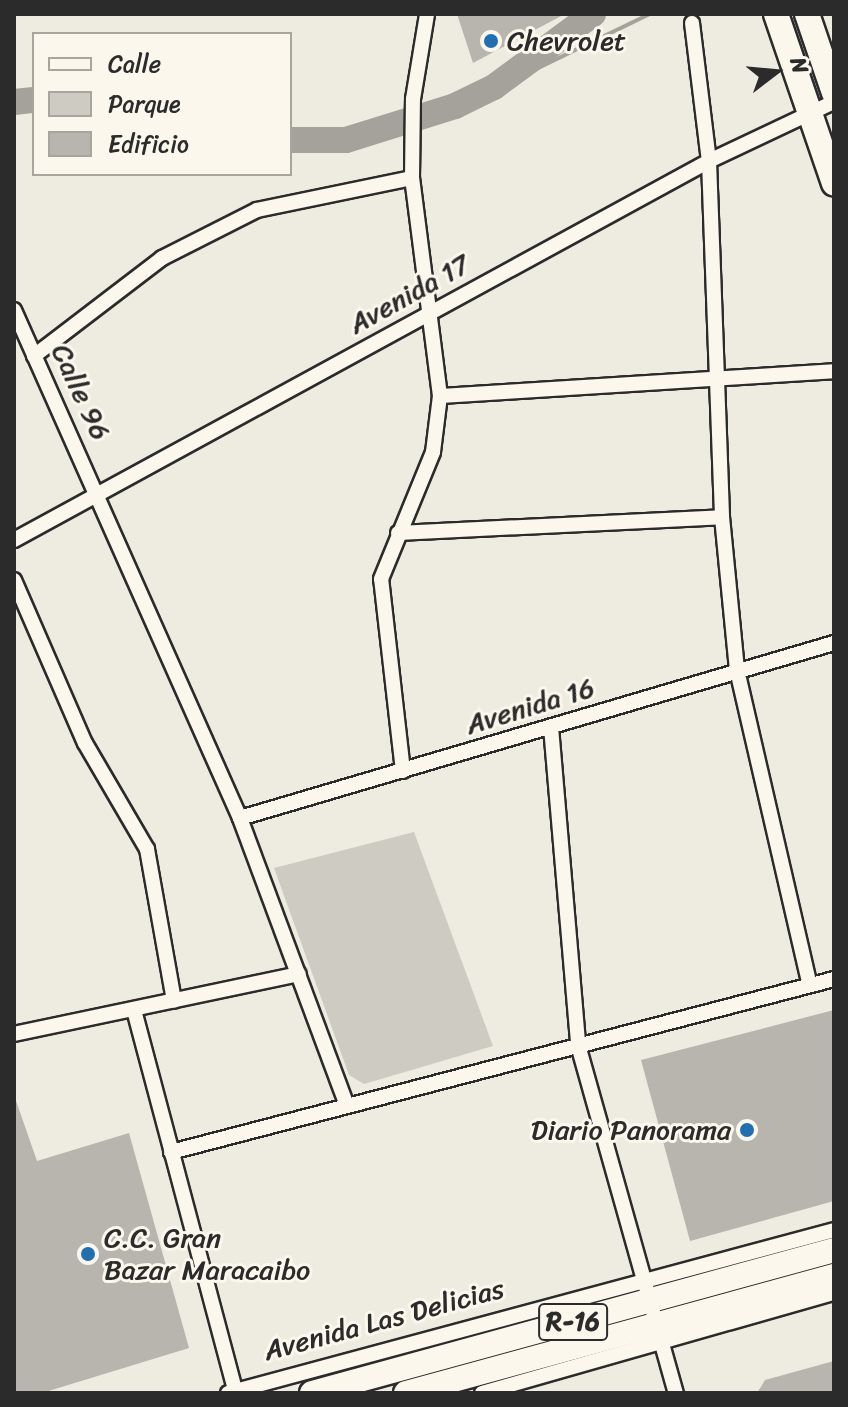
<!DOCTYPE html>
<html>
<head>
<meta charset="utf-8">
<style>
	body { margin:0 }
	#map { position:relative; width:848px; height:1407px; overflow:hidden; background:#eeebe0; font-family:Sriracha,sans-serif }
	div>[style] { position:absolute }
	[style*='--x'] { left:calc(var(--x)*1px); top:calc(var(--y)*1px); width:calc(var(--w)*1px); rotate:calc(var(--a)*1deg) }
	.green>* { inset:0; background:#cecbc2 }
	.stream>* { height:4px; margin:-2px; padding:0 2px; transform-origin:2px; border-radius:2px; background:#a4a29a }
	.river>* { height:26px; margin:-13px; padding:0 13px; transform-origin:13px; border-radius:13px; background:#a4a29a }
	.building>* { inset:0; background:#b8b5ae }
	.roads { filter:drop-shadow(2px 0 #2b2b2b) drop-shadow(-2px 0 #2b2b2b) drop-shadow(0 2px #2b2b2b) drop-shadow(0 -2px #2b2b2b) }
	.street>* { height:14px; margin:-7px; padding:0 7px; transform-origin:7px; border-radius:7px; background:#fbf7ec }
	.primary>* { height:24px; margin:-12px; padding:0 12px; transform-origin:12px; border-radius:12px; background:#fbf7ec }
	.dots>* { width:22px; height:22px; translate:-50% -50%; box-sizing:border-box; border:4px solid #fbf7ec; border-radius:50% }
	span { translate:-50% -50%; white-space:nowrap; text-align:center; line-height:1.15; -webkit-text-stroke:6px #fbf7ec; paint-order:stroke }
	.shield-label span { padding:2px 6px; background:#fbf7ec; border:2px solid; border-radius:6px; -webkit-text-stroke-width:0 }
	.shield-label { font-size:26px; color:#2b2b2b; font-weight:700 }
	.poi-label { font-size:28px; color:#2b2b2b }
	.left { translate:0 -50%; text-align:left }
	.right { translate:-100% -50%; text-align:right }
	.street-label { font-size:28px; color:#2b2b2b }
	.frame { position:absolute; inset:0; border:16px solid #2b2b2b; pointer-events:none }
	.legend { position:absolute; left:32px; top:32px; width:260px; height:144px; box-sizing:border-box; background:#fbf7ec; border:2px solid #a8a59f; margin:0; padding:10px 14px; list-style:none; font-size:24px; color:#2b2b2b }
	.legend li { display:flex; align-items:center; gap:16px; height:40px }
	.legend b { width:40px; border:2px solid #a8a59f }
	.north { position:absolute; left:736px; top:32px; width:80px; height:80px; -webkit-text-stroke:6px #fbf7ec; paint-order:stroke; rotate:74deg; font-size:22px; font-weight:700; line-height:32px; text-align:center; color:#2b2b2b }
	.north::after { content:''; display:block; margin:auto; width:28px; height:36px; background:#2b2b2b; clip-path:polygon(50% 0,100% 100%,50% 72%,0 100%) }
</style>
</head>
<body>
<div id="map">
	<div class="green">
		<div style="clip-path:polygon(414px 832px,493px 1046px,364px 1084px,349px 1075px,274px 868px)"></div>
	</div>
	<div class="stream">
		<div style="--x:14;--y:106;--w:20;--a:-11"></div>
		<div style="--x:418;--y:126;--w:258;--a:-25.8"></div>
		<div style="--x:290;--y:139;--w:120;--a:-4.8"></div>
	</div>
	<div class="river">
		<div style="--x:14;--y:102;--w:20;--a:-6"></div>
		<div style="--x:290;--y:140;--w:56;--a:0"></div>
		<div style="--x:346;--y:140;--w:114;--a:-17.3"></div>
		<div style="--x:455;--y:106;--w:43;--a:-26"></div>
		<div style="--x:494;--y:87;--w:123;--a:-36.4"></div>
	</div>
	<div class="building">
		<div style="clip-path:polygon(457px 14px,565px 14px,473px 63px)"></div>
		<div style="clip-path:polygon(834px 1010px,834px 1201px,690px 1241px,641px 1060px)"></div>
		<div style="clip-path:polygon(14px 1095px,37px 1161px,129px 1133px,189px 1348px,42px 1393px,14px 1393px)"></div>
		<div style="clip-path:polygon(834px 1361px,834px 1393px,757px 1393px,765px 1380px)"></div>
	</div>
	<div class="roads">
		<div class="street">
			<div style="--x:692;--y:23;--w:139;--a:83"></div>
			<div style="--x:709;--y:161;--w:356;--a:87.9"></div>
			<div style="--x:722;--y:517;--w:154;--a:84.4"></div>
			<div style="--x:737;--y:670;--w:321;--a:77"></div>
			<div style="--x:14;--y:310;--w:556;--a:66.02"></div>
			<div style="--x:240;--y:818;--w:306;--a:69.6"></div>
			<div style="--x:34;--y:356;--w:161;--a:-37.4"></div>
			<div style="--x:162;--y:258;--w:106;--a:-26.8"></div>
			<div style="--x:257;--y:210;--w:158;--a:-11.7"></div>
			<div style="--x:440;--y:396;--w:395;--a:-3.6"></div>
			<div style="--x:398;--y:533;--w:324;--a:-2.8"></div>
			<div style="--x:14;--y:540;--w:792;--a:-28.6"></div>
			<div style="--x:709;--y:161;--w:138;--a:-25.3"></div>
			<div style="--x:14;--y:580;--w:178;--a:66.5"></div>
			<div style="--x:85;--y:743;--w:123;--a:59.7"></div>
			<div style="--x:147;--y:849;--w:154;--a:79.9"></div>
			<div style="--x:551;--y:727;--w:319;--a:85.1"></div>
			<div style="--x:578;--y:1045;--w:362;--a:74.3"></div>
			<div style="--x:403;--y:771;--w:193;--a:-96.5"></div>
			<div style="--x:381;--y:579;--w:137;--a:-67.7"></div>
			<div style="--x:433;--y:452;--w:56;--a:-82.9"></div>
			<div style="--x:440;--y:396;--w:220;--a:-97.3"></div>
			<div style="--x:412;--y:178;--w:79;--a:-89.3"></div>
			<div style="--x:413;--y:99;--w:86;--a:-80.6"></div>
			<div style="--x:240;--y:818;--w:619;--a:-16.42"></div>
			<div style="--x:134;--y:1010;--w:396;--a:75.1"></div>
			<div style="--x:14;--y:1034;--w:291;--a:-11.9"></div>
			<div style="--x:171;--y:1152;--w:685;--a:-14.62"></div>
			<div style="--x:228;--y:1393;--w:628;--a:-15.05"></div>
			<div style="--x:482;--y:1393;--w:366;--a:-15.9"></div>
		</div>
		<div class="primary">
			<div style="--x:776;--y:14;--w:179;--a:71.1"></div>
			<div style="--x:807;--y:14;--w:83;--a:71.1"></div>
			<div style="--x:312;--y:1393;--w:541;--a:-15.32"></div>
			<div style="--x:406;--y:1393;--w:444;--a:-15.3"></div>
		</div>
	</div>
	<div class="dots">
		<div style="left:491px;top:41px;background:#1f6fb2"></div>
		<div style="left:747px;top:1130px;background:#1f6fb2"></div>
		<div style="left:88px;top:1254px;background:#1f6fb2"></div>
	</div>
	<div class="shield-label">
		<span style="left:573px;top:1322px">R-16</span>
	</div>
	<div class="poi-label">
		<span class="left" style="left:507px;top:41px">Chevrolet</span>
		<span class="right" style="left:731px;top:1130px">Diario Panorama</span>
		<span class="left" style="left:104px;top:1254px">C.C. Gran<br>Bazar Maracaibo</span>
	</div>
	<div class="street-label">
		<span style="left:409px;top:294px;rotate:-29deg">Avenida 17</span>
		<span style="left:81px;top:392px;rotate:65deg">Calle 96</span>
		<span style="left:530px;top:706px;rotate:-17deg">Avenida 16</span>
		<span style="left:384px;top:1320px;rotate:-15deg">Avenida Las Delicias</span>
	</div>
	<div class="frame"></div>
	<ul class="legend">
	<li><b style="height:10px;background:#fbf7ec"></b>Calle</li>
	<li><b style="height:22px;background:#cecbc2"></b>Parque</li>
	<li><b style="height:22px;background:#b8b5ae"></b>Edificio</li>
	</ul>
	<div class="north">N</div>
</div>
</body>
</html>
